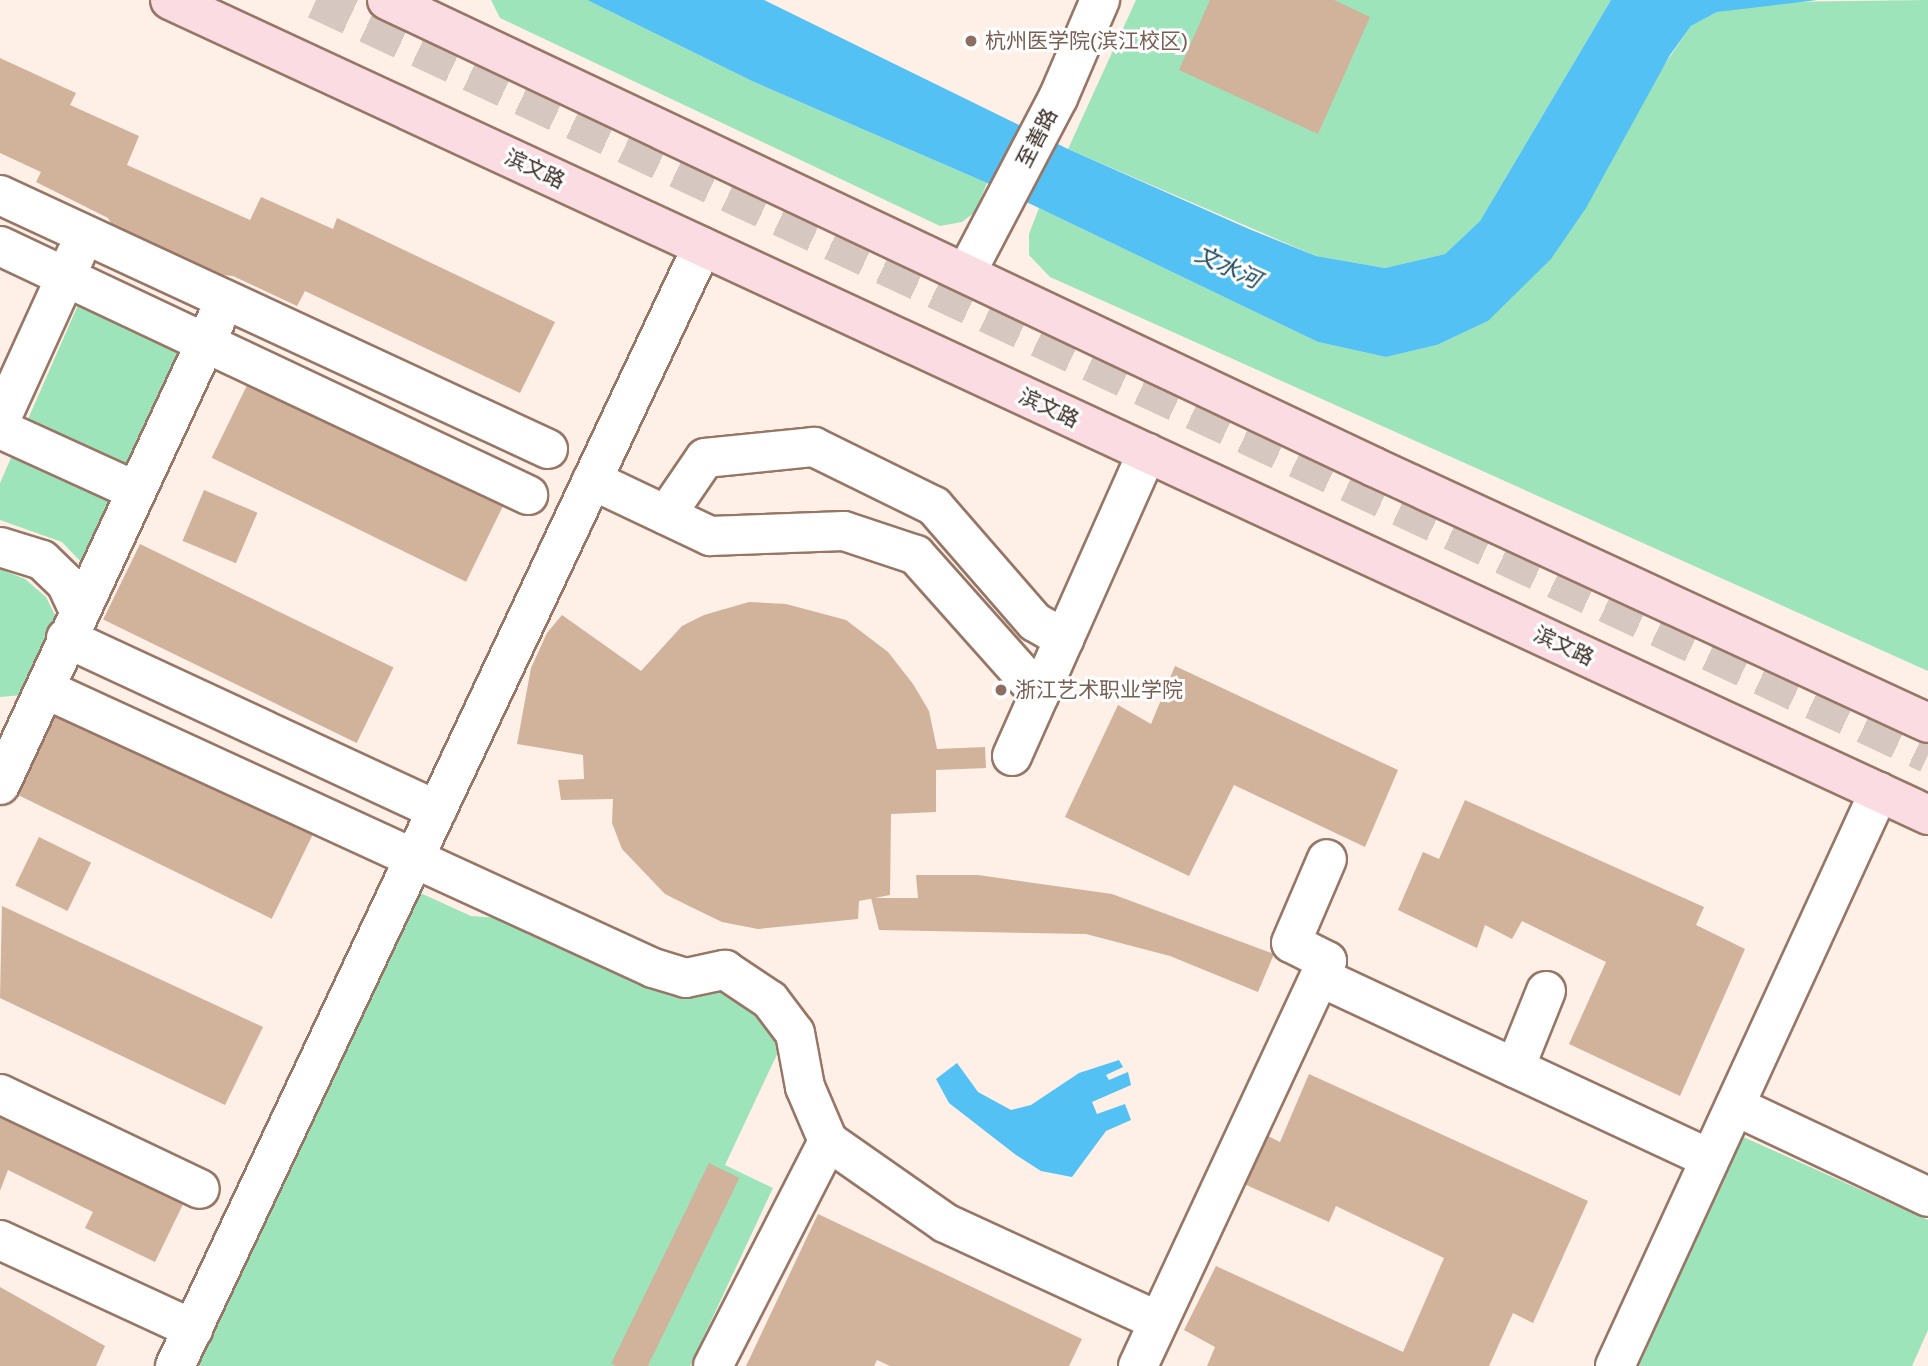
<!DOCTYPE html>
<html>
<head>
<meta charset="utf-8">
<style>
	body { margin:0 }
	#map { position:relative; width:1928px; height:1366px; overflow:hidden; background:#feefe7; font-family:Arial,"Noto Sans SC",sans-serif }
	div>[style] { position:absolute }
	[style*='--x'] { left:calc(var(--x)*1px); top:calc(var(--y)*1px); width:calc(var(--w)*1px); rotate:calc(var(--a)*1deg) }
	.green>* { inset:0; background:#9de4bb }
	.water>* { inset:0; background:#53c1f3 }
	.building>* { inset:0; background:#d1b29b; transform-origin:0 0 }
	.highway-tunnel>* { height:38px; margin-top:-19px; transform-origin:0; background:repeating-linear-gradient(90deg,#d6c8c0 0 38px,transparent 0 57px) }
	.roads { filter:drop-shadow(2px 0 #977666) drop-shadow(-2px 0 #977666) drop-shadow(0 2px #977666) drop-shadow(0 -2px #977666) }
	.minor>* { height:38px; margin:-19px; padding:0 19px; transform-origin:19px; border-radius:19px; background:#fff }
	.major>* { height:38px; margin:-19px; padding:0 19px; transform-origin:19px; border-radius:19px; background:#fbdce2 }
	.dots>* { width:19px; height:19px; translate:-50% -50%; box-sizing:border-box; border:4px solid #fff; border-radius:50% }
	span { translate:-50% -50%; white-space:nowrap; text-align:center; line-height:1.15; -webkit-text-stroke:6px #fff; paint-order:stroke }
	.education-label { font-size:21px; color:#785e54 }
	.left { translate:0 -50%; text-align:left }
	.street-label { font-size:21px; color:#372a23 }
	.water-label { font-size:23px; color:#1a485d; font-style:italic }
</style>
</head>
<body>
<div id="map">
	<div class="green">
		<div style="clip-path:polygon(491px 0,587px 0,754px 82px,987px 183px,975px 212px,962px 222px,940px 226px,500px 18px)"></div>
		<div style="clip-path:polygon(1136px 0,1611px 0,1480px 221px,1445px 254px,1385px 268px,1316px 256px,1068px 149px)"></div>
		<div style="clip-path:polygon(1928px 0,1928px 671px,1050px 277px,1029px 255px,1029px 234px,1039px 208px,1318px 342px,1386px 357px,1437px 345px,1488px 321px,1691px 26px,1717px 12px,1775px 2px)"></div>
		<div style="clip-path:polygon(78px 305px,178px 352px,81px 562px,62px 542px,0 520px,0 483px)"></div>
		<div style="clip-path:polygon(0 569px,25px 579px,46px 597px,57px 619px,23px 695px,0 697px)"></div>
		<div style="clip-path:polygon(416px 891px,471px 916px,512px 919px,704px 981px,767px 1011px,779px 1050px,725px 1165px,773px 1188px,690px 1366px,193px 1366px)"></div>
		<div style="clip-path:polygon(1741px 1136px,1928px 1220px,1928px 1330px,1912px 1366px,1639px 1366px)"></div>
	</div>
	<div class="water">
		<div style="clip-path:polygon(587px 0,764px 0,1068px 149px,1249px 229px,1316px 256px,1385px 268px,1445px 254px,1480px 221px,1611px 0,1817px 0,1717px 12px,1691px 26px,1670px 55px,1586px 208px,1551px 259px,1488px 321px,1437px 345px,1386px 357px,1318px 342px,987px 183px,754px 82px)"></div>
		<div style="clip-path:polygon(1119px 1060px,1123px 1067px,1106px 1075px,1109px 1080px,1128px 1072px,1131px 1085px,1092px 1102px,1097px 1114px,1125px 1104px,1131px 1120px,1106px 1131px,1072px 1177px,1041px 1171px,1016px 1155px,949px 1103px,936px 1079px,957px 1063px,978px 1092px,1011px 1110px,1031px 1105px,1079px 1073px)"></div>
	</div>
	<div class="building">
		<div style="clip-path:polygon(1210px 0,1334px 0,1370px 17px,1318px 134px,1179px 70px)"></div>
		<div style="clip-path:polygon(0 58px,76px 93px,70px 105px,139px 136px,127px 165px,250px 220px,261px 197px,333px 229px,337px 218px,555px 322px,520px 393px,305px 291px,297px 306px,233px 276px,195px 273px,117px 233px,108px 218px,36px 182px,41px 172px,0 153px)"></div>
		<div style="left:252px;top:375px;width:283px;height:92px;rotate:26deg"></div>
		<div style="left:204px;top:490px;width:58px;height:55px;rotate:23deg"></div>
		<div style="left:140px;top:544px;width:282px;height:84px;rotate:26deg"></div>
		<div style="clip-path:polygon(749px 602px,786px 604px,846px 620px,888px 652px,913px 684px,929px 711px,937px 749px,985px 747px,986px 768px,936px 770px,936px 812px,891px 814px,890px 895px,859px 901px,858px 919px,758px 929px,722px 922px,691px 907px,665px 894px,622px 849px,612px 823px,613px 799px,561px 800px,558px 780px,584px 779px,583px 755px,517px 744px,531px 668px,547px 633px,562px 615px,641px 671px,682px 626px,704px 615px)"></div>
		<div style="clip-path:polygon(1175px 666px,1398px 770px,1365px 847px,1234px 785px,1189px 876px,1065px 817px,1118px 705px,1151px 724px)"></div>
		<div style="left:59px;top:707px;width:284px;height:97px;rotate:26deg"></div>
		<div style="clip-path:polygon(1465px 800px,1704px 907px,1696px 925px,1745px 949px,1680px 1096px,1569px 1044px,1606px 962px,1522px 921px,1512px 939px,1485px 925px,1477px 948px,1398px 910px,1423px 852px,1439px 859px)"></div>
		<div style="left:39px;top:837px;width:58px;height:54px;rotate:26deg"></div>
		<div style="clip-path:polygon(916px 875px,978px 875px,1112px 894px,1274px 954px,1258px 992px,1170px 956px,1086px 934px,879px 930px,871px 898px,918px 898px)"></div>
		<div style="clip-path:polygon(2px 906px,263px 1027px,225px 1105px,0 998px)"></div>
		<div style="clip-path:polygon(1309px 1074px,1588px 1201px,1533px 1323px,1513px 1313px,1489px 1366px,1207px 1366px,1215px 1347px,1184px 1330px,1216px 1266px,1403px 1352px,1444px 1258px,1336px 1206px,1329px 1222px,1244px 1184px,1266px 1135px,1280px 1142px)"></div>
		<div style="clip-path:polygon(0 1114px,186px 1198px,155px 1262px,85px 1228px,93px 1212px,8px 1170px,0 1191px)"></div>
		<div style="left:709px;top:1163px;width:34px;height:223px;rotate:26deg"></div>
		<div style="clip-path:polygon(818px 1214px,1082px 1339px,1069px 1366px,890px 1366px,877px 1360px,874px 1366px,746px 1366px)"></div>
		<div style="clip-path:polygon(0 1287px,105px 1346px,96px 1366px,0 1366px)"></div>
	</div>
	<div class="highway-tunnel">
		<div style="--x:316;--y:0;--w:1780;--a:25.07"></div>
	</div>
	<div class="roads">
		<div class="minor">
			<div style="--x:0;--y:195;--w:604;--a:24.87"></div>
			<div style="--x:0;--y:246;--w:584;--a:25.25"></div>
			<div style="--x:966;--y:273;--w:198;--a:-62.3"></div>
			<div style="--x:1058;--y:98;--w:107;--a:-66.8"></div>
			<div style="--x:0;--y:421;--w:183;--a:-65.5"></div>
			<div style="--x:0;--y:429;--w:149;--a:24.5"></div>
			<div style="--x:592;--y:480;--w:131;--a:25.4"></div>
			<div style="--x:710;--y:536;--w:134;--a:-2.1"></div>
			<div style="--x:844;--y:531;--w:76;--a:18.4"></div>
			<div style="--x:916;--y:555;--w:186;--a:48.3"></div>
			<div style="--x:666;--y:515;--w:69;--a:-55.6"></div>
			<div style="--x:705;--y:458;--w:110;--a:-5.8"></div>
			<div style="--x:814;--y:447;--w:134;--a:26.2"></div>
			<div style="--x:934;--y:506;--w:154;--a:49"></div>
			<div style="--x:1035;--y:622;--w:34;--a:30"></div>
			<div style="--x:0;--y:547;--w:44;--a:17.2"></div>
			<div style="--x:42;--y:560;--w:33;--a:44"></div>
			<div style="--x:66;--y:583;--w:31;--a:65"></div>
			<div style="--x:66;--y:638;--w:409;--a:24.9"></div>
			<div style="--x:45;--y:689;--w:669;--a:24.65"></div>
			<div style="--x:653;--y:968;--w:34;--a:17"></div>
			<div style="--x:686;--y:978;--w:40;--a:-12"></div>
			<div style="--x:725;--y:970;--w:54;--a:33.7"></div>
			<div style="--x:770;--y:1000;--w:41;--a:52.9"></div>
			<div style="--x:795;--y:1033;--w:55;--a:79.5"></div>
			<div style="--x:805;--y:1087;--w:59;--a:66.9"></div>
			<div style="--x:828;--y:1141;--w:143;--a:35"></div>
			<div style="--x:945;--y:1223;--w:234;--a:24.7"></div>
			<div style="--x:1012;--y:756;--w:332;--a:-66"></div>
			<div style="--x:0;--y:785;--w:513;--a:-65.08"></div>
			<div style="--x:1320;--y:977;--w:430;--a:25"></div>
			<div style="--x:1515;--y:1068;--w:83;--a:-68.1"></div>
			<div style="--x:0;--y:1094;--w:221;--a:25.4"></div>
			<div style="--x:1735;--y:1106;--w:213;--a:25.2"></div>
			<div style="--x:0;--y:1240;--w:213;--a:24.8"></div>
			<div style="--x:175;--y:1366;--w:1237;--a:-64.78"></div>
			<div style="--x:713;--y:1366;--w:253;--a:-62.9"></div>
			<div style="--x:1138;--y:1366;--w:447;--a:-65"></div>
			<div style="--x:1327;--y:961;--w:40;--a:-153.4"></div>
			<div style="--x:1291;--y:943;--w:91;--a:-66.8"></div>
			<div style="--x:1615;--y:1366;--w:632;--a:-65.3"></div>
		</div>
		<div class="major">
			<div style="--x:170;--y:0;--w:1938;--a:24.87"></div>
			<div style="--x:387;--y:0;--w:1092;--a:25.32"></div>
			<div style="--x:1374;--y:467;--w:610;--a:24.8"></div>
		</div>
	</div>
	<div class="dots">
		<div style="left:971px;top:41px;background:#8d6e63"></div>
		<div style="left:1001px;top:690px;background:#8d6e63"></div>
	</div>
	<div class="education-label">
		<span class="left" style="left:985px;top:41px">杭州医学院(滨江校区)</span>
		<span class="left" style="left:1015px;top:690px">浙江艺术职业学院</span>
	</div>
	<div class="street-label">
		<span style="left:1037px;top:138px;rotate:-63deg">至善路</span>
		<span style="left:535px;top:169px;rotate:25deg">滨文路</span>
		<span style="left:1049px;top:408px;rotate:25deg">滨文路</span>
		<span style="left:1564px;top:646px;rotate:25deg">滨文路</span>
	</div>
	<div class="water-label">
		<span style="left:1228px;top:267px;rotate:25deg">文水河</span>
	</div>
</div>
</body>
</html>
